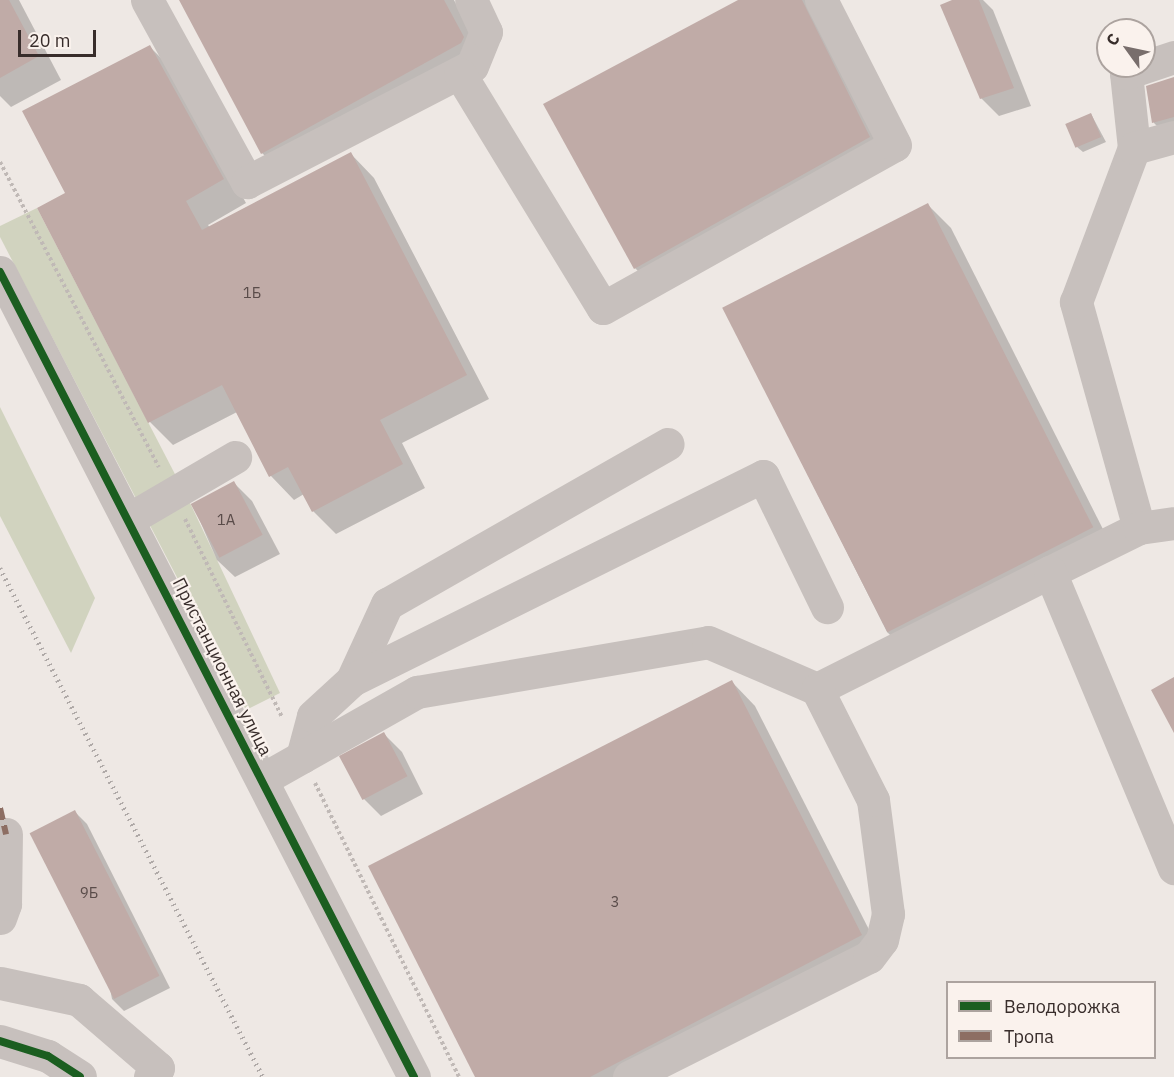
<!DOCTYPE html>
<html>
<head>
<meta charset="utf-8">
<style>
	body { margin:0 }
	#map { position:relative; width:1174px; height:1077px; overflow:hidden; background:#eee8e4; font-family:"IBM Plex Sans",sans-serif }
	div>[style] { position:absolute }
	[style*='--x'] { left:calc(var(--x)*1px); top:calc(var(--y)*1px); width:calc(var(--w)*1px); rotate:calc(var(--a)*1deg) }
	.green>* { inset:0; background:#d1d3bf }
	.shadow>* { inset:0; background:#0003 }
	.building>* { inset:0; background:#c0aba7; transform-origin:0 0 }
	.path>* { height:4px; margin-top:-2px; transform-origin:0; background:repeating-linear-gradient(90deg,#c0b9b6 0 3px,transparent 0 6px) }
	.minor>* { height:33px; margin:-16.5px; padding:0 16.5px; transform-origin:16.5px; border-radius:16.5px; background:#c7c0bd }
	.rail>* { height:4.5px; margin-top:-2.25px; transform-origin:0; background:repeating-linear-gradient(90deg,#afa9a7 0 1.5px,transparent 0 6px) }
	.quiet>* { height:6px; margin-top:-3px; transform-origin:0; background:repeating-linear-gradient(90deg,#8d6e63 0 12px,transparent 0 18px) }
	.cycleway>* { height:8px; margin:-4px; padding:0 4px; transform-origin:4px; border-radius:4px; background:#1b5e20 }
	span { translate:-50% -50%; white-space:nowrap; text-align:center; line-height:1.15; -webkit-text-stroke:4.5px #faf2ed; paint-order:stroke }
	.number-label { font-size:15px; color:#5a4c4a }
	.number-label span { -webkit-text-stroke-width:0 }
	.street-label { font-size:18px; color:#382d2b }
	.legend { position:absolute; left:946px; top:981px; width:210px; height:78px; box-sizing:border-box; background:#faf2ed; border:2px solid #aca39f; margin:0; padding:8px 10px; list-style:none; font-size:18px; color:#382d2b }
	.legend li { display:flex; align-items:center; gap:12px; height:30px }
	.legend b { width:30px; border:2px solid #aca39f }
	.north { position:absolute; left:1096px; top:18px; width:60px; height:60px; box-sizing:border-box; background:#faf2ed; border:2px solid #aca39f; border-radius:50%; rotate:303deg; font-size:16px; font-weight:700; line-height:24px; text-align:center; color:#382d2b }
	.north::after { content:''; display:block; margin:auto; width:21px; height:27px; background:#786e6c; clip-path:polygon(50% 0,100% 100%,50% 72%,0 100%) }
	.scale { position:absolute; left:18px; top:30px; width:78px; height:27px; box-sizing:border-box; border:3px solid #382d2b; border-top:0; padding-left:8px; font-size:18px; line-height:21px; white-space:nowrap; color:#382d2b; -webkit-text-stroke:4px #faf2ed; paint-order:stroke }
</style>
</head>
<body>
<div id="map">
	<div class="green">
		<div style="clip-path:polygon(37px 208px,191px 505px,280px 693px,246px 710px,0 237px,0 226px)"></div>
		<div style="clip-path:polygon(0 407px,95px 598px,71px 653px,0 516px)"></div>
	</div>
	<div class="shadow">
		<div style="clip-path:polygon(0 0,19px 0,61px 80px,11px 107px,0 96px)"></div>
		<div style="clip-path:polygon(181px 0,454px 0,486px 62px,286px 176px,262px 153px)"></div>
		<div style="clip-path:polygon(741px 0,812px 0,892px 161px,658px 292px,635px 268px)"></div>
		<div style="clip-path:polygon(956px 0,983px 0,993px 10px,1031px 106px,999px 116px,981px 98px)"></div>
		<div style="clip-path:polygon(150px 47px,173px 70px,246px 203px,208px 225px,210px 228px,351px 154px,374px 178px,489px 399px,402px 443px,425px 488px,336px 534px,313px 511px,304px 494px,294px 500px,271px 476px,237px 412px,173px 445px,150px 422px,67px 194px)"></div>
		<div style="clip-path:polygon(1174px 78px,1174px 131px,1166px 135px,1154px 123px,1148px 87px)"></div>
		<div style="clip-path:polygon(1091px 114px,1106px 142px,1083px 152px,1077px 147px)"></div>
		<div style="clip-path:polygon(928px 205px,951px 228px,1114px 551px,911px 655px,887px 632px,724px 308px)"></div>
		<div style="clip-path:polygon(234px 483px,252px 501px,280px 554px,235px 577px,217px 560px,193px 505px)"></div>
		<div style="clip-path:polygon(732px 682px,755px 706px,884px 959px,657px 1077px,477px 1077px)"></div>
		<div style="clip-path:polygon(384px 734px,402px 752px,423px 794px,381px 816px,363px 798px)"></div>
		<div style="clip-path:polygon(75px 812px,87px 824px,170px 988px,124px 1011px,112px 999px)"></div>
	</div>
	<div class="building">
		<div style="clip-path:polygon(0 0,9px 0,39px 56px,0 78px)"></div>
		<div style="clip-path:polygon(179px 0,444px 0,464px 37px,461px 43px,261px 154px)"></div>
		<div style="clip-path:polygon(738px 0,802px 0,870px 137px,634px 269px,543px 104px)"></div>
		<div style="clip-path:polygon(952px 0,979px 0,1014px 88px,980px 99px,940px 5px)"></div>
		<div style="clip-path:polygon(150px 45px,224px 179px,186px 201px,202px 230px,351px 152px,467px 375px,380px 420px,403px 464px,312px 512px,288px 467px,269px 477px,222px 385px,148px 423px,37px 208px,65px 193px,22px 111px)"></div>
		<div style="clip-path:polygon(1174px 77px,1174px 117px,1152px 123px,1146px 86px)"></div>
		<div style="left:1091px;top:113px;width:26px;height:28px;rotate:67deg"></div>
		<div style="left:928px;top:203px;width:364px;height:231px;rotate:63deg"></div>
		<div style="left:234px;top:481px;width:61px;height:49px;rotate:62deg"></div>
		<div style="clip-path:polygon(1174px 677px,1174px 733px,1151px 690px)"></div>
		<div style="clip-path:polygon(732px 680px,862px 935px,590px 1077px,475px 1077px,368px 866px)"></div>
		<div style="left:384px;top:732px;width:50px;height:51px;rotate:62deg"></div>
		<div style="left:75px;top:810px;width:186px;height:51px;rotate:63deg"></div>
	</div>
	<div class="path">
		<div style="--x:0;--y:162;--w:344;--a:62.5"></div>
		<div style="--x:185;--y:519;--w:220;--a:63.9"></div>
		<div style="--x:315;--y:783;--w:327;--a:63.9"></div>
	</div>
	<div class="minor">
		<div style="--x:147;--y:0;--w:208;--a:61.2"></div>
		<div style="--x:247;--y:182;--w:253;--a:-27.3"></div>
		<div style="--x:472;--y:66;--w:37;--a:-68"></div>
		<div style="--x:486;--y:32;--w:35;--a:-115"></div>
		<div style="--x:460;--y:74;--w:274;--a:58.6"></div>
		<div style="--x:603;--y:308;--w:334;--a:-29.2"></div>
		<div style="--x:895;--y:145;--w:163;--a:-117"></div>
		<div style="--x:1134;--y:148;--w:75;--a:-96.1"></div>
		<div style="--x:1126;--y:73;--w:51;--a:-18.4"></div>
		<div style="--x:0;--y:272;--w:905;--a:62.78"></div>
		<div style="--x:129;--y:519;--w:123;--a:-30.3"></div>
		<div style="--x:1139;--y:528;--w:235;--a:-105.6"></div>
		<div style="--x:1076;--y:302;--w:165;--a:-69.4"></div>
		<div style="--x:1134;--y:148;--w:41;--a:-15.4"></div>
		<div style="--x:1050;--y:572;--w:99;--a:-26.3"></div>
		<div style="--x:1139;--y:528;--w:35;--a:-8"></div>
		<div style="--x:352;--y:680;--w:84;--a:-65.3"></div>
		<div style="--x:387;--y:604;--w:323;--a:-29.7"></div>
		<div style="--x:302;--y:757;--w:42;--a:-75"></div>
		<div style="--x:313;--y:716;--w:53;--a:-42.7"></div>
		<div style="--x:352;--y:680;--w:459;--a:-26.4"></div>
		<div style="--x:763;--y:476;--w:146;--a:64"></div>
		<div style="--x:263;--y:779;--w:177;--a:-29.5"></div>
		<div style="--x:417;--y:692;--w:295;--a:-9.7"></div>
		<div style="--x:708;--y:642;--w:119;--a:23.3"></div>
		<div style="--x:817;--y:689;--w:261;--a:-26.7"></div>
		<div style="--x:1050;--y:572;--w:321;--a:67.3"></div>
		<div style="--x:0;--y:918;--w:15;--a:-70"></div>
		<div style="--x:5;--y:904;--w:70;--a:-89.2"></div>
		<div style="--x:0;--y:983;--w:81;--a:12.1"></div>
		<div style="--x:79;--y:1000;--w:104;--a:40.7"></div>
		<div style="--x:158;--y:1068;--w:12;--a:132"></div>
		<div style="--x:0;--y:1041;--w:50;--a:17.4"></div>
		<div style="--x:48;--y:1056;--w:38;--a:33"></div>
		<div style="--x:629;--y:1077;--w:268;--a:-26.6"></div>
		<div style="--x:869;--y:957;--w:21;--a:-53"></div>
		<div style="--x:882;--y:940;--w:27;--a:-77"></div>
		<div style="--x:888;--y:914;--w:115;--a:-97.5"></div>
		<div style="--x:873;--y:800;--w:124;--a:-116.8"></div>
	</div>
	<div class="rail">
		<div style="--x:0;--y:568;--w:573;--a:62.67"></div>
	</div>
	<div class="quiet">
		<div style="--x:0;--y:808;--w:27;--a:77"></div>
	</div>
	<div class="cycleway">
		<div style="--x:0;--y:272;--w:905;--a:62.78"></div>
		<div style="--x:0;--y:1041;--w:50;--a:17.4"></div>
		<div style="--x:48;--y:1056;--w:38;--a:33"></div>
	</div>
	<div class="number-label">
		<span style="left:252px;top:293px">1Б</span>
		<span style="left:226px;top:520px">1А</span>
		<span style="left:89px;top:893px">9Б</span>
		<span style="left:615px;top:902px">3</span>
	</div>
	<div class="street-label">
		<span style="left:222px;top:667px;rotate:63deg">Пристанционная улица</span>
	</div>
	<ul class="legend">
	<li><b style="height:8px;background:#1b5e20"></b>Велодорожка</li>
	<li><b style="height:8px;background:#8d6e63"></b>Тропа</li>
	</ul>
	<div class="north">С</div>
	<div class="scale">20 m</div>
</div>
</body>
</html>
